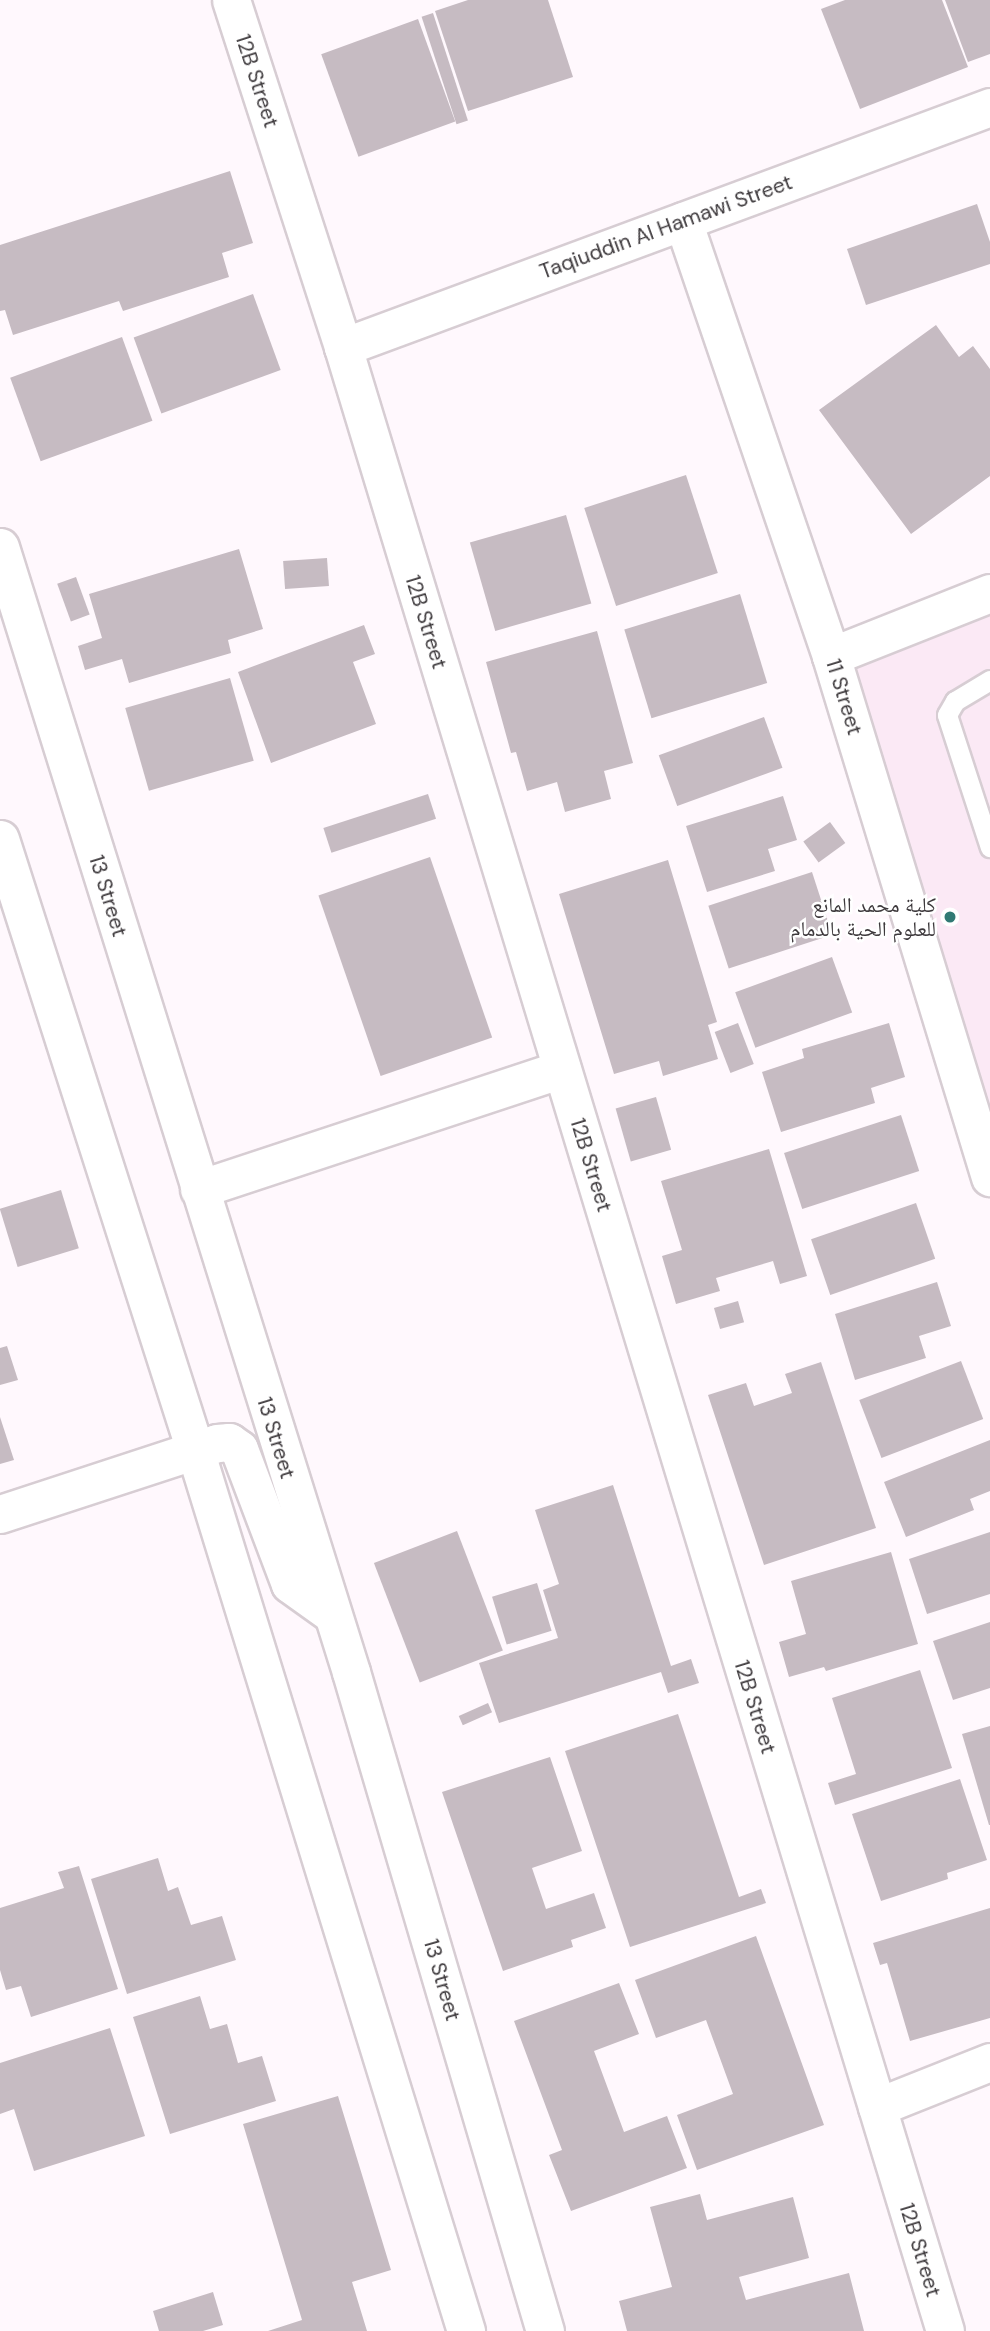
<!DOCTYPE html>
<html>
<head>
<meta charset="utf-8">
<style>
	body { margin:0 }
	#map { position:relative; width:990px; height:2331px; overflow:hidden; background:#fff8fd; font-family:"DM Sans","Noto Naskh Arabic",sans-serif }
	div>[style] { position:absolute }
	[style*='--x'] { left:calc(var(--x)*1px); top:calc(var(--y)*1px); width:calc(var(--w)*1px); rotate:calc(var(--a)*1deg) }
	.built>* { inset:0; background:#fbe9f5 }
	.building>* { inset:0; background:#c6bbc2; transform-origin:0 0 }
	.roads { filter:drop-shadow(2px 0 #d7cdd3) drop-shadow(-2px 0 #d7cdd3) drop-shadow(0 2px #d7cdd3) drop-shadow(0 -2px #d7cdd3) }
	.service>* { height:19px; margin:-9.5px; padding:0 9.5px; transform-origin:9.5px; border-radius:9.5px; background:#fff }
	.minor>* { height:37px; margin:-18.5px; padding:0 18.5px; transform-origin:18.5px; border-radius:18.5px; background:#fff }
	.dots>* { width:19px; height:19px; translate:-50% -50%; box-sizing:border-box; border:4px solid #fff; border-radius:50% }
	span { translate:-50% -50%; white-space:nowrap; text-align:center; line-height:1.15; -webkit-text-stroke:5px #fff; paint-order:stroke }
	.street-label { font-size:21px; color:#3d393c }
	.poi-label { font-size:21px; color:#3d393c }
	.right { translate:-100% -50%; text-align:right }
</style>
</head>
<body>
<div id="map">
	<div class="built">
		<div style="clip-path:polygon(990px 593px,990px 1177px,831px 656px)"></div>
	</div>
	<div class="building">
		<div style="clip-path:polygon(468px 0,548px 0,573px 77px,468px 111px,435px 11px)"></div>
		<div style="clip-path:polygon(845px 0,942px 0,968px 67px,860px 109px,821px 9px)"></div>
		<div style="clip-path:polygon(945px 0,990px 0,990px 54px,968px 62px)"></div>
		<div style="left:433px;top:13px;width:113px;height:12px;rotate:72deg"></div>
		<div style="left:418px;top:19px;width:109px;height:103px;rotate:70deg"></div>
		<div style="clip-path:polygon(230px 171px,253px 243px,222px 253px,229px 277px,123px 311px,119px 301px,13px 335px,5px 310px,0 311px,0 245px)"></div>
		<div style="clip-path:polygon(977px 204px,990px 242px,990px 264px,866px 305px,847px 249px)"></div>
		<div style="left:253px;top:294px;width:81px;height:127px;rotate:70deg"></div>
		<div style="clip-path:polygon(936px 325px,959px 357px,973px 346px,990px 369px,990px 476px,911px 534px,819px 410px)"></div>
		<div style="left:122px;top:337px;width:89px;height:119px;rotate:70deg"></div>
		<div style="left:686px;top:475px;width:103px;height:107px;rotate:72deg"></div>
		<div style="left:566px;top:515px;width:92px;height:100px;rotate:74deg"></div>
		<div style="clip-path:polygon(239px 549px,263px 629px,228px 640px,231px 653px,129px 683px,122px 659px,85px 670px,78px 646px,102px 638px,89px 594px)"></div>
		<div style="left:327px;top:558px;width:28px;height:44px;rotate:86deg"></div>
		<div style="left:76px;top:577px;width:40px;height:20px;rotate:70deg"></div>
		<div style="left:740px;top:594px;width:93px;height:121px;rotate:73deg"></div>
		<div style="clip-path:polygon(364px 625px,375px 654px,353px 662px,376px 724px,271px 763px,238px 672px)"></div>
		<div style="clip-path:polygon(597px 631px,633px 763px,604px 771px,611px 799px,565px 812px,557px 782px,527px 791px,516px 752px,511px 753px,486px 662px)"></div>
		<div style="left:230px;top:678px;width:86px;height:109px;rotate:74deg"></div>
		<div style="left:764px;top:717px;width:54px;height:112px;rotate:70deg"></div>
		<div style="left:428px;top:794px;width:26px;height:110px;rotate:72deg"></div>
		<div style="clip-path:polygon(783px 796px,797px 840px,768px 849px,775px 871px,707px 892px,686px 826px)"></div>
		<div style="left:830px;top:822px;width:26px;height:33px;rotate:54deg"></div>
		<div style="left:430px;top:857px;width:191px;height:118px;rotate:71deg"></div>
		<div style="clip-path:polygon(668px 860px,717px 1022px,708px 1025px,718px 1059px,663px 1076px,659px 1061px,614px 1074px,559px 894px)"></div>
		<div style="left:812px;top:872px;width:66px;height:109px;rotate:72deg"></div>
		<div style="left:832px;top:957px;width:59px;height:103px;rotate:70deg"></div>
		<div style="left:738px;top:1023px;width:44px;height:25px;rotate:69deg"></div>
		<div style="clip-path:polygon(889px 1023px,905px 1077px,871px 1088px,875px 1103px,781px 1132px,762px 1072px,804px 1058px,802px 1049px)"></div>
		<div style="left:656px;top:1097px;width:55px;height:42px;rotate:74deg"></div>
		<div style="left:901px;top:1115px;width:59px;height:123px;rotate:72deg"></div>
		<div style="clip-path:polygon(769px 1149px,807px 1276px,780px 1284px,773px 1261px,716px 1278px,720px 1291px,676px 1304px,662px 1256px,682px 1250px,661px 1181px)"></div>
		<div style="left:61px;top:1190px;width:61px;height:64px;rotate:73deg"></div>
		<div style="left:916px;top:1203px;width:59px;height:111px;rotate:71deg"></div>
		<div style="clip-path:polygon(937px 1282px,951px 1326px,919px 1336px,926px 1358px,855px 1380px,835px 1314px)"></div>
		<div style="left:738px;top:1301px;width:22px;height:25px;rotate:74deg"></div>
		<div style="clip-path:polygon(7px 1346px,18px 1380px,0 1385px,0 1348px)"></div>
		<div style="left:961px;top:1361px;width:62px;height:109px;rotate:69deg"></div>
		<div style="clip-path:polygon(821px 1362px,876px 1528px,764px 1565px,708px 1395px,746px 1383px,754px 1406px,792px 1393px,785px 1374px)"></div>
		<div style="clip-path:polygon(0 1417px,14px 1460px,0 1464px)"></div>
		<div style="clip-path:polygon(990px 1440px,990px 1491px,970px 1499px,974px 1510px,906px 1537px,884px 1482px)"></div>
		<div style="clip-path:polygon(613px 1485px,671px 1666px,691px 1659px,699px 1683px,668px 1693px,661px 1672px,499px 1723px,479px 1663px,558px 1638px,543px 1590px,559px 1584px,535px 1510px)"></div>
		<div style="left:457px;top:1531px;width:128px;height:89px;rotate:69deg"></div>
		<div style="clip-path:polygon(990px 1532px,990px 1594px,927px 1614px,909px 1559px)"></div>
		<div style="clip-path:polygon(891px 1552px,918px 1644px,826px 1671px,824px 1667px,789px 1677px,779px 1642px,806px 1634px,791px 1581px)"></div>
		<div style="left:537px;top:1583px;width:50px;height:47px;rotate:73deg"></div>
		<div style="clip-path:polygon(990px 1622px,990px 1688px,953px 1700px,933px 1641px)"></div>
		<div style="clip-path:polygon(920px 1670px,952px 1768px,835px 1805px,828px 1783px,856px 1774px,832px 1698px)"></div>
		<div style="left:488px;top:1703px;width:10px;height:32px;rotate:66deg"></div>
		<div style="clip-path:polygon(678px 1714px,739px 1897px,761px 1889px,766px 1903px,630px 1947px,565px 1751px)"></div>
		<div style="clip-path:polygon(990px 1726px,990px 1825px,989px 1825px,962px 1734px)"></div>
		<div style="clip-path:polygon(550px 1757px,582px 1851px,532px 1868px,546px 1909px,594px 1893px,606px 1928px,571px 1940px,573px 1947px,503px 1971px,442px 1792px)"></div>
		<div style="clip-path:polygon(960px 1779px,987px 1860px,947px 1873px,948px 1879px,881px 1901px,852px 1814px)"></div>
		<div style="clip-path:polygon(158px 1858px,168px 1891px,178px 1887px,191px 1925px,222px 1916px,236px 1960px,127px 1994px,91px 1879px)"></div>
		<div style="clip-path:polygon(79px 1866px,118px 1989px,31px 2017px,21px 1986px,6px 1990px,0 1970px,0 1908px,64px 1888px,58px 1872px)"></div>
		<div style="clip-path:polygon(990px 1908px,990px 2018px,910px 2041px,887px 1963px,880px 1965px,873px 1943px)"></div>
		<div style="clip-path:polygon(756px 1936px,824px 2125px,697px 2170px,677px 2115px,733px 2094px,706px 2020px,656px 2038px,635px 1980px)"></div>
		<div style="clip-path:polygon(619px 1983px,639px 2034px,594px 2051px,624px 2132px,667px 2116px,687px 2168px,571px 2211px,549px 2155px,562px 2150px,514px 2021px)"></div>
		<div style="clip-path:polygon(200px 1996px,210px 2029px,227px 2024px,238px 2063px,262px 2056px,276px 2101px,170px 2134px,133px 2017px)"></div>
		<div style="clip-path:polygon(110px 2028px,145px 2136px,34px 2171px,14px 2109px,0 2114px,0 2063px)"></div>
		<div style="clip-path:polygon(338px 2096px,391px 2270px,352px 2282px,367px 2331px,268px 2331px,302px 2320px,243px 2124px)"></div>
		<div style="clip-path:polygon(700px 2194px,707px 2220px,793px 2197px,809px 2258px,739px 2277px,746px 2300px,849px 2273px,864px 2331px,627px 2331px,619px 2301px,672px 2287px,650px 2207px)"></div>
		<div style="clip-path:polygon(213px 2292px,223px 2325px,203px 2331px,159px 2331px,153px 2311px)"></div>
	</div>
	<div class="roads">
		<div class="service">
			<div style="--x:990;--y:680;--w:41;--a:149"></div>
			<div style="--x:955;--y:701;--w:16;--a:120"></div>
			<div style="--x:947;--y:715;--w:139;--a:72"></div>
		</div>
		<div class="minor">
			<div style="--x:231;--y:0;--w:365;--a:72.1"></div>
			<div style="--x:343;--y:347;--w:2073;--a:73.12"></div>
			<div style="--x:683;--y:221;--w:459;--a:71.2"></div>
			<div style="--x:831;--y:656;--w:545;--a:73.03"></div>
			<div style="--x:343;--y:347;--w:690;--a:-20.35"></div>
			<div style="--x:0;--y:547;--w:1178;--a:72.67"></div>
			<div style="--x:351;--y:1672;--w:687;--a:73.6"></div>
			<div style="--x:831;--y:656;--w:171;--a:-21.6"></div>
			<div style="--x:0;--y:839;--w:641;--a:72.3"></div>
			<div style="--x:195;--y:1450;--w:922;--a:72.9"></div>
			<div style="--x:199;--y:1189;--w:382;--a:-18.3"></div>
			<div style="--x:0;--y:1514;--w:228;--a:-18.1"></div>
			<div style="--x:217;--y:1443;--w:12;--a:-5"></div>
			<div style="--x:229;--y:1442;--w:12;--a:35"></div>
			<div style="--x:239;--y:1449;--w:144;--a:69.3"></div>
			<div style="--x:290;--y:1584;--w:52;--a:35.5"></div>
			<div style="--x:877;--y:2107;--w:122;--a:-21.7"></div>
		</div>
	</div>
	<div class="dots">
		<div style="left:950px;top:917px;background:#317974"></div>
	</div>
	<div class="street-label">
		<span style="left:257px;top:81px;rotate:72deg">12B Street</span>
		<span style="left:666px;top:227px;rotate:-20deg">Taqiuddin Al Hamawi Street</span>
		<span style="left:426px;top:622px;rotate:73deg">12B Street</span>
		<span style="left:844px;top:697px;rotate:73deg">11 Street</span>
		<span style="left:108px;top:896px;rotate:73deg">13 Street</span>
		<span style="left:591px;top:1165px;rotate:73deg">12B Street</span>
		<span style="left:276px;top:1438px;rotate:73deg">13 Street</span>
		<span style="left:755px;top:1707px;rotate:73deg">12B Street</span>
		<span style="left:442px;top:1980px;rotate:74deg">13 Street</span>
		<span style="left:920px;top:2250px;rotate:73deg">12B Street</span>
	</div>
	<div class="poi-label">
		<span class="right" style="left:936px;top:917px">كلية محمد المانع<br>للعلوم الحية بالدمام</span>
	</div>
</div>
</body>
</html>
